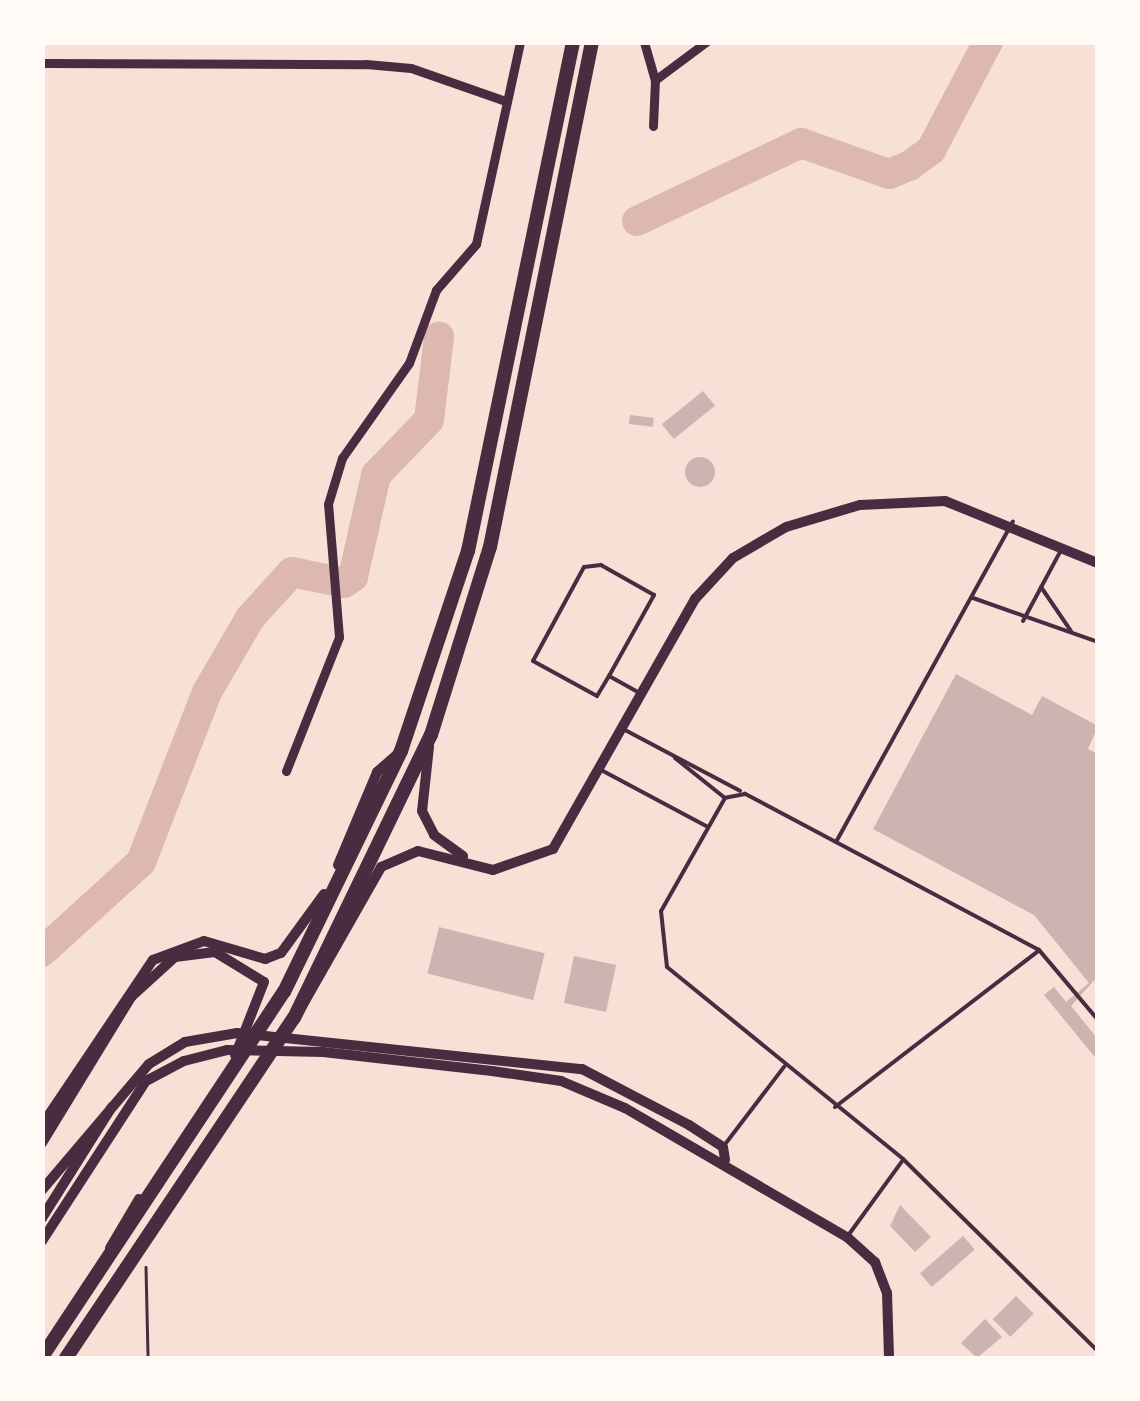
<!DOCTYPE html>
<html>
<head>
<meta charset="utf-8">
<style>
	body { margin:0 }
	#map { position:relative; width:1140px; height:1401px; overflow:hidden; background:#f7e1d7; font-family:Inter,sans-serif }
	div>[style] { position:absolute }
	[style*='--x'] { left:calc(var(--x)*1px); top:calc(var(--y)*1px); width:calc(var(--w)*1px); rotate:calc(var(--a)*1deg) }
	.river>* { height:30px; margin:-15px; padding:0 15px; transform-origin:15px; border-radius:15px; background:#dcb8b0 }
	.building>* { inset:0; background:#ccb4b1; transform-origin:0 0 }
	.round { border-radius:50% }
	.path>* { height:2.5px; margin:-1.25px; padding:0 1.25px; transform-origin:1.25px; border-radius:1.25px; background:#4a2c40 }
	.service>* { height:4px; margin:-2px; padding:0 2px; transform-origin:2px; border-radius:2px; background:#4a2c40 }
	.minor>* { height:9px; margin:-4.5px; padding:0 4.5px; transform-origin:4.5px; border-radius:4.5px; background:#4a2c40 }
	.tertiary>* { height:10px; margin:-5px; padding:0 5px; transform-origin:5px; border-radius:5px; background:#4a2c40 }
	.trunk>* { height:14px; margin:-7px; padding:0 7px; transform-origin:7px; border-radius:7px; background:#4a2c40 }
	span { translate:-50% -50%; white-space:nowrap; text-align:center; line-height:1.15; -webkit-text-stroke:8px #fffaf5; paint-order:stroke }
	.frame { position:absolute; inset:0; border:45px solid #fffaf5; pointer-events:none }
</style>
</head>
<body>
<div id="map">
	<div class="river">
		<div style="--x:637;--y:221;--w:182;--a:-25.4"></div>
		<div style="--x:801;--y:143;--w:93;--a:19.4"></div>
		<div style="--x:889;--y:174;--w:22;--a:-22"></div>
		<div style="--x:909;--y:166;--w:27;--a:-36"></div>
		<div style="--x:931;--y:150;--w:122;--a:-62.2"></div>
		<div style="--x:42;--y:952;--w:134;--a:-42.3"></div>
		<div style="--x:141;--y:862;--w:182;--a:-68.8"></div>
		<div style="--x:207;--y:692;--w:86;--a:-59.8"></div>
		<div style="--x:250;--y:618;--w:62;--a:-47.6"></div>
		<div style="--x:292;--y:572;--w:53;--a:11.9"></div>
		<div style="--x:344;--y:583;--w:11;--a:-34"></div>
		<div style="--x:353;--y:577;--w:105;--a:-77.3"></div>
		<div style="--x:376;--y:475;--w:76;--a:-46.1"></div>
		<div style="--x:429;--y:420;--w:84;--a:-83.1"></div>
	</div>
	<div class="building">
		<div style="left:703px;top:391px;width:19px;height:53px;rotate:51deg"></div>
		<div style="left:630px;top:415px;width:24px;height:9px;rotate:7deg"></div>
		<div class="round" style="left:685px;top:457px;width:30px;height:30px"></div>
		<div style="clip-path:polygon(956px 674px,1032px 715px,1042px 696px,1098px 726px,1088px 749px,1098px 754px,1098px 976px,1071px 1006px,1098px 1039px,1098px 1061px,1044px 995px,1054px 987px,1066px 1002px,1089px 983px,1034px 915px,873px 829px)"></div>
		<div style="left:439px;top:927px;width:109px;height:48px;rotate:14deg"></div>
		<div style="left:574px;top:956px;width:43px;height:48px;rotate:12deg"></div>
		<div style="clip-path:polygon(900px 1205px,931px 1237px,915px 1252px,890px 1226px)"></div>
		<div style="left:963px;top:1236px;width:18px;height:57px;rotate:49deg"></div>
		<div style="left:1016px;top:1296px;width:25px;height:33px;rotate:45deg"></div>
		<div style="clip-path:polygon(985px 1319px,1002px 1337px,977px 1358px,961px 1343px)"></div>
	</div>
	<div class="path">
		<div style="--x:146;--y:1267;--w:91;--a:88.7"></div>
	</div>
	<div class="service">
		<div style="--x:1041;--y:587;--w:53;--a:55.7"></div>
		<div style="--x:973;--y:598;--w:133;--a:19.4"></div>
		<div style="--x:1023;--y:621;--w:81;--a:-61.8"></div>
		<div style="--x:609;--y:676;--w:93;--a:-60.9"></div>
		<div style="--x:654;--y:595;--w:61;--a:-150.5"></div>
		<div style="--x:601;--y:565;--w:17;--a:173"></div>
		<div style="--x:584;--y:567;--w:107;--a:118.5"></div>
		<div style="--x:533;--y:661;--w:73;--a:28.7"></div>
		<div style="--x:597;--y:696;--w:23;--a:-59"></div>
		<div style="--x:609;--y:676;--w:33;--a:29"></div>
		<div style="--x:625;--y:730;--w:130;--a:27.9"></div>
		<div style="--x:675;--y:758;--w:64;--a:38.7"></div>
		<div style="--x:603;--y:771;--w:119;--a:28.1"></div>
		<div style="--x:836;--y:842;--w:366;--a:-61.1"></div>
		<div style="--x:1098;--y:1020;--w:92;--a:-130.1"></div>
		<div style="--x:1039;--y:950;--w:333;--a:-152"></div>
		<div style="--x:745;--y:794;--w:20;--a:169"></div>
		<div style="--x:725;--y:798;--w:130;--a:119.5"></div>
		<div style="--x:661;--y:911;--w:56;--a:83.9"></div>
		<div style="--x:667;--y:967;--w:304;--a:39.1"></div>
		<div style="--x:903;--y:1159;--w:274;--a:44.6"></div>
		<div style="--x:835;--y:1107;--w:256;--a:-37.5"></div>
		<div style="--x:726;--y:1143;--w:96;--a:-52.7"></div>
		<div style="--x:847;--y:1237;--w:95;--a:-54"></div>
	</div>
	<div class="minor">
		<div style="--x:644;--y:42;--w:40;--a:74"></div>
		<div style="--x:655;--y:80;--w:46;--a:92.5"></div>
		<div style="--x:42;--y:63;--w:324;--a:0.2"></div>
		<div style="--x:366;--y:64;--w:45;--a:5.1"></div>
		<div style="--x:411;--y:68;--w:97;--a:19.2"></div>
		<div style="--x:655;--y:80;--w:64;--a:-36.7"></div>
		<div style="--x:286;--y:771;--w:144;--a:-68.4"></div>
		<div style="--x:339;--y:637;--w:133;--a:-94.7"></div>
		<div style="--x:328;--y:504;--w:48;--a:-73.1"></div>
		<div style="--x:342;--y:458;--w:116;--a:-54.8"></div>
		<div style="--x:409;--y:363;--w:78;--a:-69.7"></div>
		<div style="--x:436;--y:290;--w:61;--a:-49"></div>
		<div style="--x:476;--y:244;--w:207;--a:-77.7"></div>
	</div>
	<div class="tertiary">
		<div style="--x:429;--y:747;--w:64;--a:96.2"></div>
		<div style="--x:422;--y:811;--w:27;--a:63"></div>
		<div style="--x:434;--y:835;--w:36;--a:36"></div>
		<div style="--x:338;--y:865;--w:101;--a:-67.2"></div>
		<div style="--x:377;--y:772;--w:28;--a:-41"></div>
		<div style="--x:297;--y:1015;--w:170;--a:-60.4"></div>
		<div style="--x:381;--y:867;--w:40;--a:-23.4"></div>
		<div style="--x:418;--y:851;--w:77;--a:14.2"></div>
		<div style="--x:493;--y:870;--w:64;--a:-19.3"></div>
		<div style="--x:553;--y:849;--w:288;--a:-60.4"></div>
		<div style="--x:695;--y:599;--w:56;--a:-47.2"></div>
		<div style="--x:733;--y:558;--w:61;--a:-30.3"></div>
		<div style="--x:786;--y:527;--w:77;--a:-16.6"></div>
		<div style="--x:860;--y:505;--w:85;--a:-2.7"></div>
		<div style="--x:945;--y:501;--w:165;--a:22.1"></div>
		<div style="--x:42;--y:1125;--w:199;--a:-56.1"></div>
		<div style="--x:153;--y:960;--w:54;--a:-20.4"></div>
		<div style="--x:204;--y:941;--w:64;--a:16.4"></div>
		<div style="--x:265;--y:959;--w:17;--a:-21"></div>
		<div style="--x:281;--y:953;--w:73;--a:-53.9"></div>
		<div style="--x:42;--y:1143;--w:171;--a:-58.6"></div>
		<div style="--x:131;--y:997;--w:59;--a:-42.3"></div>
		<div style="--x:175;--y:957;--w:40;--a:-7.1"></div>
		<div style="--x:215;--y:952;--w:57;--a:31.5"></div>
		<div style="--x:264;--y:982;--w:79;--a:111.4"></div>
		<div style="--x:42;--y:1190;--w:165;--a:-49.7"></div>
		<div style="--x:149;--y:1064;--w:42;--a:-31.4"></div>
		<div style="--x:185;--y:1042;--w:53;--a:-9.8"></div>
		<div style="--x:237;--y:1033;--w:347;--a:6"></div>
		<div style="--x:582;--y:1069;--w:121;--a:27.6"></div>
		<div style="--x:689;--y:1125;--w:40;--a:32.9"></div>
		<div style="--x:723;--y:1147;--w:13;--a:81"></div>
		<div style="--x:42;--y:1218;--w:131;--a:-57.8"></div>
		<div style="--x:42;--y:1241;--w:191;--a:-57"></div>
		<div style="--x:146;--y:1081;--w:43;--a:-27.8"></div>
		<div style="--x:184;--y:1061;--w:44;--a:-14.3"></div>
		<div style="--x:227;--y:1050;--w:96;--a:1.2"></div>
		<div style="--x:323;--y:1052;--w:170;--a:6.4"></div>
		<div style="--x:492;--y:1071;--w:70;--a:8.2"></div>
		<div style="--x:561;--y:1081;--w:69;--a:22.9"></div>
		<div style="--x:625;--y:1108;--w:257;--a:30.2"></div>
		<div style="--x:847;--y:1237;--w:38;--a:42"></div>
		<div style="--x:875;--y:1262;--w:33;--a:69"></div>
		<div style="--x:887;--y:1293;--w:65;--a:88.2"></div>
		<div style="--x:110;--y:1248;--w:57;--a:-59.4"></div>
	</div>
	<div class="trunk">
		<div style="--x:42;--y:1357;--w:438;--a:-56.5"></div>
		<div style="--x:284;--y:992;--w:268;--a:-64.1"></div>
		<div style="--x:401;--y:751;--w:211;--a:-71.5"></div>
		<div style="--x:468;--y:551;--w:520;--a:-78.34"></div>
		<div style="--x:66;--y:1358;--w:409;--a:-56.2"></div>
		<div style="--x:294;--y:1018;--w:314;--a:-64.2"></div>
		<div style="--x:431;--y:735;--w:197;--a:-72.6"></div>
		<div style="--x:490;--y:547;--w:515;--a:-78.58"></div>
	</div>
	<div class="frame"></div>
</div>
</body>
</html>
